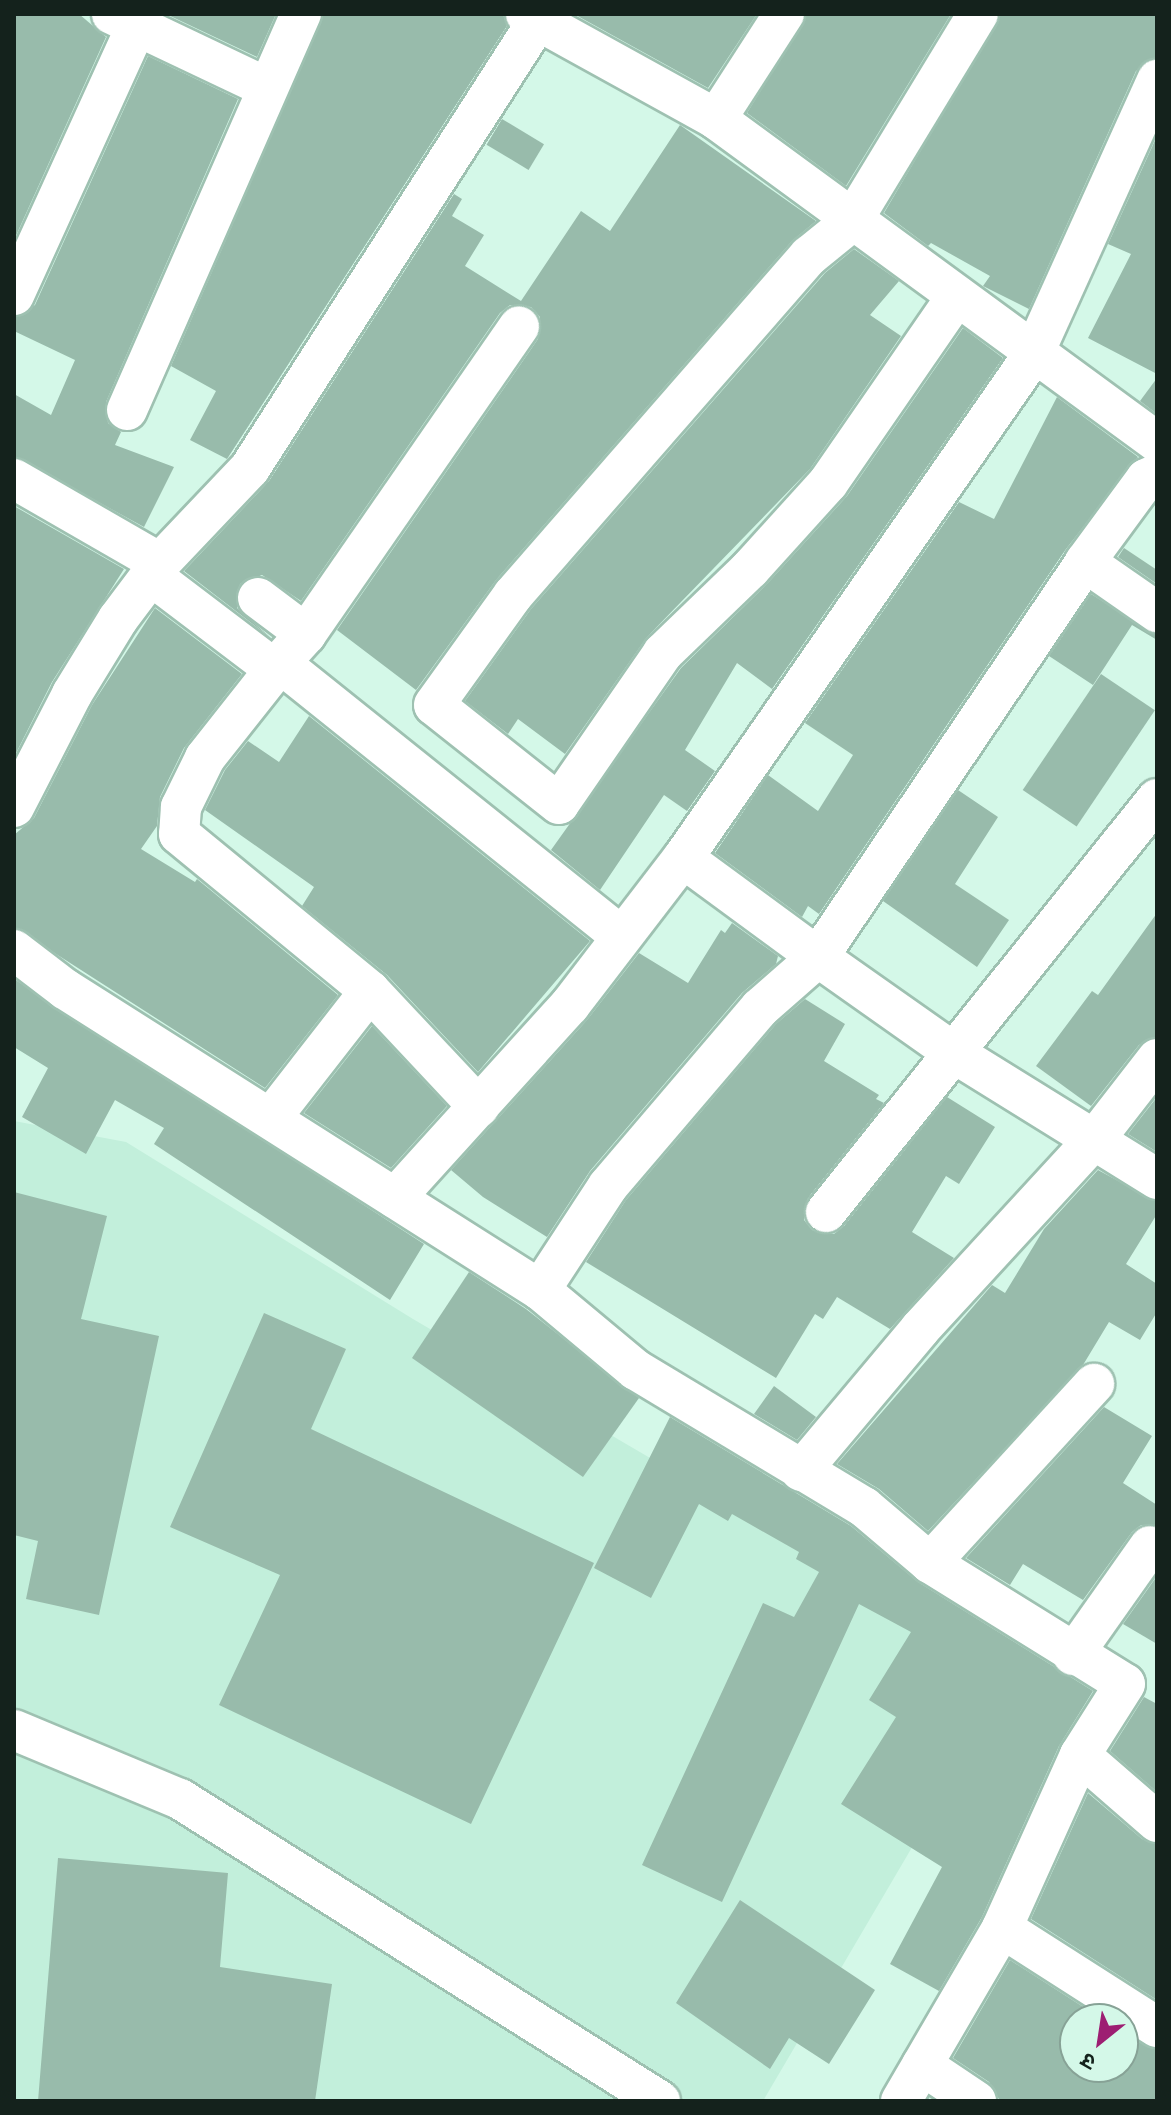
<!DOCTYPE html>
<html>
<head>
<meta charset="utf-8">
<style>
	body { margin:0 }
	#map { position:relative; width:1171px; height:2115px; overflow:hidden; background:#d4f8e8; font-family:"Titillium Web","Noto Sans Devanagari",sans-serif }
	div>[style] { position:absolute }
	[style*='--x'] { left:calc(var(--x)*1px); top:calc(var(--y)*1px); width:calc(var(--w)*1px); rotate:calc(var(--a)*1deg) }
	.built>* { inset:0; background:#c2efdb }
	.building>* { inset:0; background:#98bbab; transform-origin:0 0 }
	.roads { filter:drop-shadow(2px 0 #9ec1b1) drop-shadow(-2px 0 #9ec1b1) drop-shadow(0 2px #9ec1b1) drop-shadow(0 -2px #9ec1b1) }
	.minor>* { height:40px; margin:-20px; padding:0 20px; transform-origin:20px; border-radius:20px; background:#fff }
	span { translate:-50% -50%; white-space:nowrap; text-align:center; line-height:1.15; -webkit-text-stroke:7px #d4f8e8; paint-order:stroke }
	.frame { position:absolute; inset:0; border:16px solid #14221c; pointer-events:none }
	.north { position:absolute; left:1059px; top:2003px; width:80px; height:80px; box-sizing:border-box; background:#d4f8e8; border:2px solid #87a296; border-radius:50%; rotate:210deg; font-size:22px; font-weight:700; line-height:32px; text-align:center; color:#14221c }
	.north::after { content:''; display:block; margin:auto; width:28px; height:36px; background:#9d1e72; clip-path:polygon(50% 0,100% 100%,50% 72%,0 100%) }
</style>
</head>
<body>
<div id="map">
	<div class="built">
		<div style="clip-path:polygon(14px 1121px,126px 1142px,413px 1319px,1015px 1672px,763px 2101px,14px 2101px)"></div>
	</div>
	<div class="building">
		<div style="clip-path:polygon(14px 14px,79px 14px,106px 37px,14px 240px)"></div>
		<div style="clip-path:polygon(166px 14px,276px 14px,257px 57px)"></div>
		<div style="clip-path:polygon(324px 14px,503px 14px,507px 26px,227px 459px,190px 440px,216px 391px,171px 366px)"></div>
		<div style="clip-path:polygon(574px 14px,757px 14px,708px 88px)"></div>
		<div style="clip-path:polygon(807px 14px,951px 14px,846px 186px,747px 113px)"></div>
		<div style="clip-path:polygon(1001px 14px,1157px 14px,1157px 57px,1136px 71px,1029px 309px,983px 286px,990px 276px,931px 243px,928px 246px,884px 213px)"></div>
		<div style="clip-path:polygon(148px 56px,238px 99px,106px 402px,108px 423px,121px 432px,115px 445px,174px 467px,144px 527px,14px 456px,14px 394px,51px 415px,75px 360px,14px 331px,14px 318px,35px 305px)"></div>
		<div style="left:502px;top:119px;width:49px;height:30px;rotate:31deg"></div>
		<div style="clip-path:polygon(680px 125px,816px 221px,792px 241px,496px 580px,416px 690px,337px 630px,538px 339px,540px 317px,531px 307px,510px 305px,500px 313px,301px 601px,262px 575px,240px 584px,237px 608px,271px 638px,184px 571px,269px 481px,454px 194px,462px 199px,452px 216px,484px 235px,465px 266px,521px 301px,581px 211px,610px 231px)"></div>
		<div style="clip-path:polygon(1157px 136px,1157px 374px,1088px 338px,1131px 254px,1108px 244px)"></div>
		<div style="clip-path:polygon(854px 249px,899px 281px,870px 315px,901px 336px,810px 469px,647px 637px,565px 754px,518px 719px,508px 734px,465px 701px,531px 609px,825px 273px)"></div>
		<div style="clip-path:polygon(963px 328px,1003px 358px,772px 689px,737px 663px,685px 750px,715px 771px,687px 811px,664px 795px,600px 890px,551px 850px,681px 668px,767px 584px,847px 496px)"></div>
		<div style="clip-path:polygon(1157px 378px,1157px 414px,1140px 401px)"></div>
		<div style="clip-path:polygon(1057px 397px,1138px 457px,1066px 549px,819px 914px,808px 906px,802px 917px,715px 853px,768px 775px,818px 811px,853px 755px,805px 723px,959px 502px,994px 519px)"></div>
		<div style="clip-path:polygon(14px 506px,124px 569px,52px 682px,14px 757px)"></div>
		<div style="clip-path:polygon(1124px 548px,1157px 570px,1157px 584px,1118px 557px)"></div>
		<div style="clip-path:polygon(1091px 594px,1157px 635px,1157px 640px,1132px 625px,1093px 685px,1049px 656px)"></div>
		<div style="clip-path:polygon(155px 608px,242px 674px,184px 748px,160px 797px,157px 826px,141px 849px,195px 882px,197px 879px,338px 995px,265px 1088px,14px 927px,14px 835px,34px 818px,92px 705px)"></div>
		<div style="left:1101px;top:674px;width:65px;height:140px;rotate:34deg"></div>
		<div style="clip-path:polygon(309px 716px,590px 941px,478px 1072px,387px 975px,302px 906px,314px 887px,205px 810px,225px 770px,248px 741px,279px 762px)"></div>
		<div style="clip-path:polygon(958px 790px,998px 817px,955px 884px,1009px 920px,977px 967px,883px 901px)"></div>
		<div style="clip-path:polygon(1157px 913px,1157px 1036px,1139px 1045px,1091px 1106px,1036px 1066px,1092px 991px,1098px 995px)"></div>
		<div style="clip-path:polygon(732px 923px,778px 956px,776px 964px,742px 993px,590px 1171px,547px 1237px,483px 1197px,451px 1170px,587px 1020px,639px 953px,688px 983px,721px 930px,725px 933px)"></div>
		<div style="clip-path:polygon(14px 979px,424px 1244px,390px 1300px,154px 1144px,164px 1128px,115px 1100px,86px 1154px,22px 1117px,48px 1068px,14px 1047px)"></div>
		<div style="clip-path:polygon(805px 999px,845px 1024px,824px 1061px,879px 1095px,876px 1099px,884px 1103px,808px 1198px,804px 1220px,812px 1230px,834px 1234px,844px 1226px,947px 1097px,995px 1127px,959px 1184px,946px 1176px,912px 1232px,954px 1258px,890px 1329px,837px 1297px,823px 1319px,815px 1314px,776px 1378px,586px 1262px,626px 1200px,776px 1024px)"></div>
		<div style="clip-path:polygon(372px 1026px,447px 1106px,391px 1168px,304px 1113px)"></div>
		<div style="clip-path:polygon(1157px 1097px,1157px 1152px,1128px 1134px)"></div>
		<div style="clip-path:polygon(1098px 1170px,1157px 1202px,1157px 1214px,1126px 1264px,1157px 1284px,1157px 1312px,1140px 1340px,1109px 1322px,1083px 1365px,928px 1531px,879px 1489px,837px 1464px,992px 1285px,1005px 1293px,1044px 1229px)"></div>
		<div style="clip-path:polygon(14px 1192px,107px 1216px,81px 1319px,159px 1336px,99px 1615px,26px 1599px,38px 1541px,14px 1535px)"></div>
		<div style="clip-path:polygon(469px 1272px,526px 1309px,639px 1398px,583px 1477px,412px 1358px)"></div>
		<div style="clip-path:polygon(264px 1313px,346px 1349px,311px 1429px,594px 1563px,471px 1824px,219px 1705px,280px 1575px,170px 1527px)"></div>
		<div style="clip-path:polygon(774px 1386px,816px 1417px,797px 1440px,754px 1414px)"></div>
		<div style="clip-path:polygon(1104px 1407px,1152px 1436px,1123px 1483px,1157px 1505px,1157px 1525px,1141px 1525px,1132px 1532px,1083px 1600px,1023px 1564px,1010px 1585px,966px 1558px)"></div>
		<div style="clip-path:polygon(670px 1417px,851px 1526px,918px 1582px,1093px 1691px,1059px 1746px,982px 1917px,939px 1991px,890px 1964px,942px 1867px,841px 1804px,896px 1717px,869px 1700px,911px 1632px,859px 1604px,722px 1902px,642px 1865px,763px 1603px,794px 1617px,819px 1572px,796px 1559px,799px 1552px,732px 1514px,728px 1521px,699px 1504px,651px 1598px,594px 1568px)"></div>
		<div style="clip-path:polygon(1157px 1576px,1157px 1644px,1123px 1624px)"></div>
		<div style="clip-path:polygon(1144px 1697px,1157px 1704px,1157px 1792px,1110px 1751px)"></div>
		<div style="clip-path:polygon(1088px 1793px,1142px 1839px,1157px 1844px,1157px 2000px,1031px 1919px)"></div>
		<div style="clip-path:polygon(58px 1858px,228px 1873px,220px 1967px,332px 1984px,315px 2101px,38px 2101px)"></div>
		<div style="clip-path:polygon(740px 1900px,875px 1990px,829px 2064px,789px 2038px,770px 2069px,676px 2003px)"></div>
		<div style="clip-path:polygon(1010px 1960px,1102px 2019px,1075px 2019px,1075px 2067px,1123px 2067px,1123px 2033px,1157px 2050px,1157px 2101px,1000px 2101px,989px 2082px,953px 2058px)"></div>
	</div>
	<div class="roads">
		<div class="minor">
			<div style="--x:112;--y:14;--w:170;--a:25.4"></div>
			<div style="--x:526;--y:14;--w:217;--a:28.9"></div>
			<div style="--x:716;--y:119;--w:547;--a:36.22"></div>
			<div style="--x:716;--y:119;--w:125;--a:-57.1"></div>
			<div style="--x:14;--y:295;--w:309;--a:-65.5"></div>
			<div style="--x:957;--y:296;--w:227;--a:124.6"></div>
			<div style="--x:828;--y:483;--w:116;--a:132.2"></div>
			<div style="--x:750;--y:569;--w:121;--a:136"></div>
			<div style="--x:663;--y:653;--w:183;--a:124.6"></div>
			<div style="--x:559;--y:804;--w:159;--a:-141.6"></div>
			<div style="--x:434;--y:705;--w:135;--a:-54.3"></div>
			<div style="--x:513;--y:595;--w:450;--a:-48.9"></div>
			<div style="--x:809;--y:256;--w:55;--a:-39.1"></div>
			<div style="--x:852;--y:221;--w:242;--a:-58.7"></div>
			<div style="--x:127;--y:410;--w:433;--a:-66.3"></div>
			<div style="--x:14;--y:479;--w:168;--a:29.9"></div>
			<div style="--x:1085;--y:562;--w:88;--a:34.8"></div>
			<div style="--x:153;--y:577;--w:152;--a:37.2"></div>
			<div style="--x:258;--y:598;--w:60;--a:36.9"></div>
			<div style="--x:306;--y:634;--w:374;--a:-55.3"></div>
			<div style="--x:306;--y:634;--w:39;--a:132"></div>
			<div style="--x:280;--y:663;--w:435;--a:38.7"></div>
			<div style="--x:280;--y:663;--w:121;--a:128.3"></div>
			<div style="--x:205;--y:758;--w:55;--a:116.1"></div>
			<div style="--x:181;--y:807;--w:27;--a:94"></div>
			<div style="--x:179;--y:834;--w:247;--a:39.4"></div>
			<div style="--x:370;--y:991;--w:159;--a:46.8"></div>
			<div style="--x:14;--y:807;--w:127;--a:-62.8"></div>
			<div style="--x:72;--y:694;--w:88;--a:-58.5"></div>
			<div style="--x:118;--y:619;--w:70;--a:-53.1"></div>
			<div style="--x:160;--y:563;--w:131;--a:-46.5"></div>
			<div style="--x:250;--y:468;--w:530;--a:-57.24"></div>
			<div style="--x:683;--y:858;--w:167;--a:36.3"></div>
			<div style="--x:818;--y:957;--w:477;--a:-55.9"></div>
			<div style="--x:1085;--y:562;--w:103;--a:-53.7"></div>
			<div style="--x:1146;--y:479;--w:12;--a:-24"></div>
			<div style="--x:14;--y:950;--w:64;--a:37.4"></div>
			<div style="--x:65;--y:989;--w:562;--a:32.36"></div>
			<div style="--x:540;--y:1290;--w:125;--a:39.8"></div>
			<div style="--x:636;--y:1370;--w:266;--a:31"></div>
			<div style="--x:864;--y:1507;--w:87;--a:40.3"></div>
			<div style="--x:930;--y:1563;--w:229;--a:31.8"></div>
			<div style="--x:1125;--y:1684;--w:84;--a:122.4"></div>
			<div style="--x:1080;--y:1755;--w:102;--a:41"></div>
			<div style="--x:271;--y:1118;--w:161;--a:-52.1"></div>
			<div style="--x:395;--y:1198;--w:261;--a:-47.8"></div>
			<div style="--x:570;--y:1005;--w:185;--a:-52.5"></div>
			<div style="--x:683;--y:858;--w:613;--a:-55.17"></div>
			<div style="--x:1033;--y:355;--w:302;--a:-65.7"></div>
			<div style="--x:826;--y:1212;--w:529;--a:-51.29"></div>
			<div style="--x:540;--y:1290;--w:124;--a:-56.8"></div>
			<div style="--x:608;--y:1186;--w:234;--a:-49.5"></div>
			<div style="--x:760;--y:1008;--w:77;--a:-41.3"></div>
			<div style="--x:818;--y:957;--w:166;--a:35.2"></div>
			<div style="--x:954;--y:1053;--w:239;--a:31.8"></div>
			<div style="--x:801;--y:1471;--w:185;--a:-50"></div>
			<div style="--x:920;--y:1329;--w:258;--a:-47.4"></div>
			<div style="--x:1095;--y:1139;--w:101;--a:-52.2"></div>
			<div style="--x:930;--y:1563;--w:243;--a:-47.5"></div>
			<div style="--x:1073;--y:1655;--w:133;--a:-54.8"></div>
			<div style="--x:14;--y:1730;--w:180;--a:22.6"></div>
			<div style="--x:180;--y:1799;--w:567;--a:32.18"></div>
			<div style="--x:1080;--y:1755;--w:190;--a:114.3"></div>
			<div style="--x:1002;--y:1928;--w:184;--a:32.6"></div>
			<div style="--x:922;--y:2065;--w:65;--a:33.7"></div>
			<div style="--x:901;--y:2101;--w:200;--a:-59.7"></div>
		</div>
	</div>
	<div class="frame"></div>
	<div class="north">उ</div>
</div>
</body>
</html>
